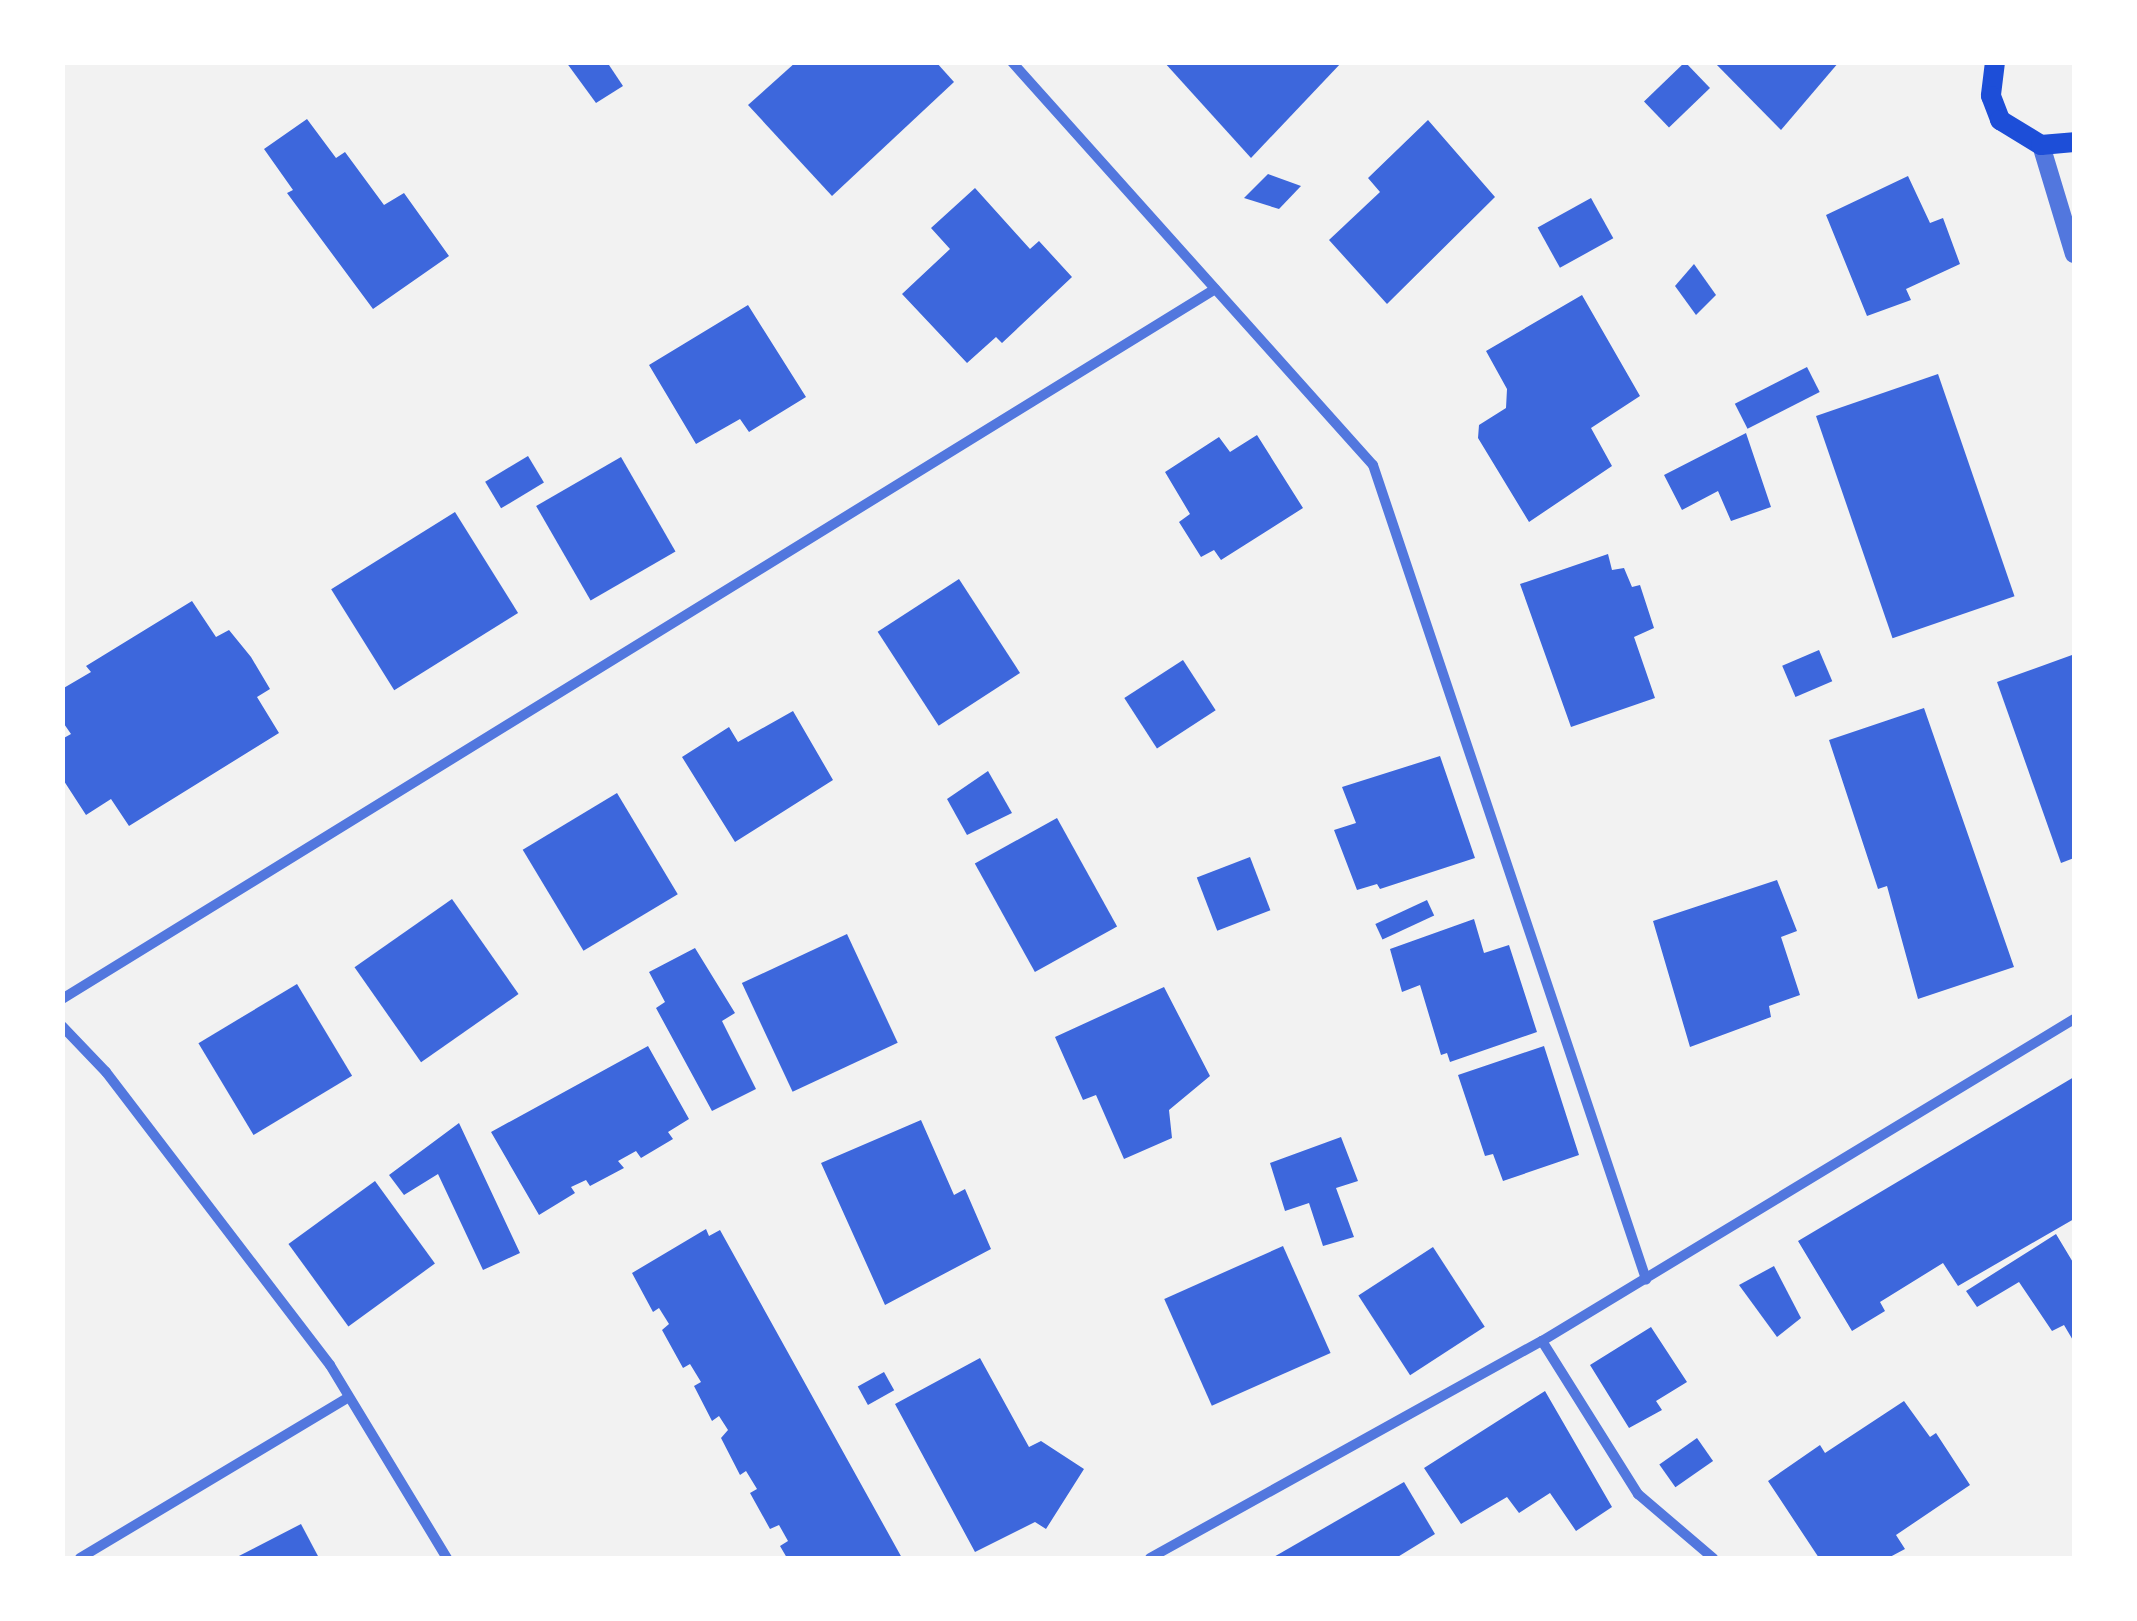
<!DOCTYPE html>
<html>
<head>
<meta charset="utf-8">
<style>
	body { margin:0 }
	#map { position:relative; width:2137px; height:1621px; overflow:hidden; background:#f2f2f2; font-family:Arial,sans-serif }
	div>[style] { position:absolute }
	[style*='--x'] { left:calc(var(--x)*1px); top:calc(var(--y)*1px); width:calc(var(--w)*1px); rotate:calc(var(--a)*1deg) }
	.building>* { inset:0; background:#3d67dc; transform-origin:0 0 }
	.minor>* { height:10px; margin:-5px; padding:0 5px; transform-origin:5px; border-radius:5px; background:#5277de }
	.tertiary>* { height:18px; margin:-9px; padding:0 9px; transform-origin:9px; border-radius:9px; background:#5277de }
	.secondary>* { height:20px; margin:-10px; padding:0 10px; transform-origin:10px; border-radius:10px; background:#1d4ed8 }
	span { translate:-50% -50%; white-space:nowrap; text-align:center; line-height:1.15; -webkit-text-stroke:8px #fff; paint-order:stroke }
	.frame { position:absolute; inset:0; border:65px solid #fff; pointer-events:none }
</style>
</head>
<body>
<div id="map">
	<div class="building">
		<div style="clip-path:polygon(566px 62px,607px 62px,623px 86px,596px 103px)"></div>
		<div style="clip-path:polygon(796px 62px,936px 62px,954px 82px,832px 196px,748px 105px)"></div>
		<div style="clip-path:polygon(1164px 62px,1342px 62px,1251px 158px)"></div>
		<div style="left:1685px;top:62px;width:36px;height:57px;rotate:46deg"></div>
		<div style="clip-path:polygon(1714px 62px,1839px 62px,1781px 130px)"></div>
		<div style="clip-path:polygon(307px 119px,336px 158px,345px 152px,384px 205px,404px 193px,449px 256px,373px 309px,287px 193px,293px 190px,264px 149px)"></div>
		<div style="clip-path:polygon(1428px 120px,1495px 197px,1387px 304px,1329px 240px,1380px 192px,1368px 178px)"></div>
		<div style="clip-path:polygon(1268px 174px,1301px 186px,1279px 209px,1244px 198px)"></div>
		<div style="clip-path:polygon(1908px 176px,1930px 223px,1943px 218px,1960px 264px,1906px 289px,1911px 300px,1867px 316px,1826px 215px)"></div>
		<div style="clip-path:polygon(975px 188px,1030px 249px,1039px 241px,1072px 277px,1002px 343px,996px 337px,967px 363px,902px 294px,950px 249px,931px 228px)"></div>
		<div style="left:1591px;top:198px;width:46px;height:61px;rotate:61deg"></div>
		<div style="clip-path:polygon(1694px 264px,1716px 295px,1696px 315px,1675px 286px)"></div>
		<div style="clip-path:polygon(1582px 295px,1640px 396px,1591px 428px,1612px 466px,1529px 522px,1478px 438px,1479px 425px,1506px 408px,1507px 389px,1486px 351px)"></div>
		<div style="clip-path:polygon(748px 305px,806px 397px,749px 432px,740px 419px,696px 444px,649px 365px)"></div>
		<div style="left:1807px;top:367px;width:28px;height:81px;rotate:63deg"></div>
		<div style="left:1938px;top:374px;width:235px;height:129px;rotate:71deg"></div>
		<div style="clip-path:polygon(1746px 433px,1771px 507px,1731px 521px,1718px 491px,1682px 510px,1664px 475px)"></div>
		<div style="clip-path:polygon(1257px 435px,1303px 508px,1221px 560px,1214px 550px,1201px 557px,1179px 522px,1190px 514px,1165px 472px,1219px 437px,1230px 452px)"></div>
		<div style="left:528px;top:456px;width:31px;height:50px;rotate:59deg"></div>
		<div style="left:621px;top:457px;width:109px;height:98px;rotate:60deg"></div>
		<div style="left:455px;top:512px;width:119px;height:146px;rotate:58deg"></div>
		<div style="clip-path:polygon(1608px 554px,1612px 570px,1624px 568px,1632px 587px,1640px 585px,1654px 628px,1634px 637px,1655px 698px,1571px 727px,1520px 584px)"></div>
		<div style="left:959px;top:579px;width:112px;height:97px;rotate:57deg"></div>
		<div style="clip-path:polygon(192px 601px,216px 637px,229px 630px,251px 657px,270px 689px,257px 697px,279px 733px,129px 826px,111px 799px,86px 815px,62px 778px,62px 739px,71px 734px,62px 721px,62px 689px,91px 672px,86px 666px)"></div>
		<div style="left:1819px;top:650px;width:34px;height:40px;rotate:67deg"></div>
		<div style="clip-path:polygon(2072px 655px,2074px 858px,2061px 863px,1997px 682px)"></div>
		<div style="left:1183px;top:660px;width:60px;height:70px;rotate:57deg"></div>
		<div style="clip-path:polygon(1924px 708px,2014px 967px,1918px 999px,1887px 886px,1878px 889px,1829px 740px)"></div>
		<div style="clip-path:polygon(793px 711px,833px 780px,735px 842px,682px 757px,729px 727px,738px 742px)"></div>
		<div style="clip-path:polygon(1440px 756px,1475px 858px,1380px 889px,1377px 884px,1357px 890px,1334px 830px,1356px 823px,1342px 787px)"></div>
		<div style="clip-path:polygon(988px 771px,1012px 813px,967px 835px,947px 799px)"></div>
		<div style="left:617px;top:793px;width:118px;height:110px;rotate:59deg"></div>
		<div style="left:1057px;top:818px;width:124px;height:94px;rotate:61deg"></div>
		<div style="left:1250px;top:857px;width:57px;height:57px;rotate:69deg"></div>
		<div style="clip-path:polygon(1777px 880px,1797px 931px,1781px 937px,1800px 995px,1769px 1006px,1771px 1017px,1690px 1047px,1653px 921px)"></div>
		<div style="left:452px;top:899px;width:116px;height:119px;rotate:55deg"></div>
		<div style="left:1427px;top:900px;width:17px;height:57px;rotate:65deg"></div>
		<div style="clip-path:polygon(1474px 919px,1484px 953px,1509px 945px,1537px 1032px,1450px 1062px,1447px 1053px,1441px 1055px,1420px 985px,1402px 992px,1390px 949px)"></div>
		<div style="left:847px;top:934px;width:120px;height:116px;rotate:65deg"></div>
		<div style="clip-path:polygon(695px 948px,735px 1013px,722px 1021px,756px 1089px,712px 1111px,656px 1008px,665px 1002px,649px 972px)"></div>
		<div style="left:297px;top:984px;width:107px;height:115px;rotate:59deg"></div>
		<div style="clip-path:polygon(1164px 987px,1210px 1076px,1169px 1110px,1172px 1138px,1124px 1159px,1096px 1095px,1083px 1100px,1055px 1037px)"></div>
		<div style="clip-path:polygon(648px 1046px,689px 1119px,668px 1132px,673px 1139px,641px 1158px,636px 1151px,618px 1161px,624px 1168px,590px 1186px,586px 1180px,571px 1187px,575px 1193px,539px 1215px,491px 1132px)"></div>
		<div style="clip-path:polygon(1544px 1046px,1579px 1155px,1503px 1181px,1493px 1154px,1485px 1156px,1458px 1075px)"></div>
		<div style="clip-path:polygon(2074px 1077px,2074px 1219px,1958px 1286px,1943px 1263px,1880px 1302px,1885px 1311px,1852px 1331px,1798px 1241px)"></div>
		<div style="clip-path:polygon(921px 1120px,954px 1195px,965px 1189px,991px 1249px,885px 1305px,821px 1163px)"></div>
		<div style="clip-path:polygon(459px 1123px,520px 1253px,483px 1270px,438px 1174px,404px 1195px,389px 1175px)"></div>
		<div style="clip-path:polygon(1341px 1137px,1358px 1181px,1336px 1188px,1354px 1237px,1323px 1246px,1309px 1203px,1285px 1211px,1270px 1163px)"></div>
		<div style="left:375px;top:1181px;width:102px;height:107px;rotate:54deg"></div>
		<div style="clip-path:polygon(706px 1229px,709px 1236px,720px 1230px,902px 1558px,787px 1558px,780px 1546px,788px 1541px,779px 1525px,770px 1529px,750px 1493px,757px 1489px,746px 1471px,740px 1475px,721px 1438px,728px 1430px,719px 1416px,712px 1421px,694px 1386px,701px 1382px,690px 1364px,683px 1368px,662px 1330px,669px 1324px,659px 1308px,653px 1312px,632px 1273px)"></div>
		<div style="clip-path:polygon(2056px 1234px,2074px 1264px,2074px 1342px,2064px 1325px,2052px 1331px,2019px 1282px,1977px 1307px,1966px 1291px)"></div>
		<div style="left:1283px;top:1246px;width:117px;height:130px;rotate:66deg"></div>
		<div style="left:1433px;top:1247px;width:95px;height:89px;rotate:57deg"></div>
		<div style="clip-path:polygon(1774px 1266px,1801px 1318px,1777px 1337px,1739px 1285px)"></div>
		<div style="clip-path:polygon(1651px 1327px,1687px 1382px,1656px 1401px,1662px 1410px,1629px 1428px,1590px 1365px)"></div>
		<div style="clip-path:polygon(980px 1358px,1029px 1447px,1041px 1441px,1084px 1469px,1046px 1529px,1035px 1522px,975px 1552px,895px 1404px)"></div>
		<div style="left:884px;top:1372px;width:21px;height:30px;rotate:61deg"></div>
		<div style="clip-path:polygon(1545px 1391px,1612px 1507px,1576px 1531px,1550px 1493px,1519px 1513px,1507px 1497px,1461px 1524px,1424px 1468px)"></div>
		<div style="clip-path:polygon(1904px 1401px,1930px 1437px,1936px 1433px,1970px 1485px,1896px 1535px,1905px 1549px,1888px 1558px,1819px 1558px,1768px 1481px,1820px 1445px,1825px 1453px)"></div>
		<div style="left:1697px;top:1438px;width:28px;height:46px;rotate:55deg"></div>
		<div style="clip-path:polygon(1404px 1482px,1435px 1534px,1396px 1558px,1272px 1558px)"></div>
		<div style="clip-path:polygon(301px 1524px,319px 1558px,235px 1558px)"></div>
	</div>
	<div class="minor">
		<div style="--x:1012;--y:62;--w:541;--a:48.15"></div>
		<div style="--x:1373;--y:465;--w:859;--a:71.46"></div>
		<div style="--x:62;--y:999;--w:1354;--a:-31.62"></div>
		<div style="--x:62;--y:1026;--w:64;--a:46.3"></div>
		<div style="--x:106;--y:1072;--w:369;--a:52.6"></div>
		<div style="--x:330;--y:1365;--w:226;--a:58.8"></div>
		<div style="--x:1542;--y:1341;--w:181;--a:57.9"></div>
		<div style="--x:1638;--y:1494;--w:99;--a:40.5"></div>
		<div style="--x:80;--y:1558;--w:313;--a:-30.9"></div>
		<div style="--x:1150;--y:1558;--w:448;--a:-29"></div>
		<div style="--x:1542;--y:1341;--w:622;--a:-31.18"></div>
	</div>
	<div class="tertiary">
		<div style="--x:2041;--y:145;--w:114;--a:73.2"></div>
	</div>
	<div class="secondary">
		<div style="--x:1995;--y:62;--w:34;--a:97"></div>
		<div style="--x:1991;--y:96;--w:26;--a:69"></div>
		<div style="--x:2000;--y:120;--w:48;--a:31.4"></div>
		<div style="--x:2041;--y:145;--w:33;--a:-5"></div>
	</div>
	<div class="frame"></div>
</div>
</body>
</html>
